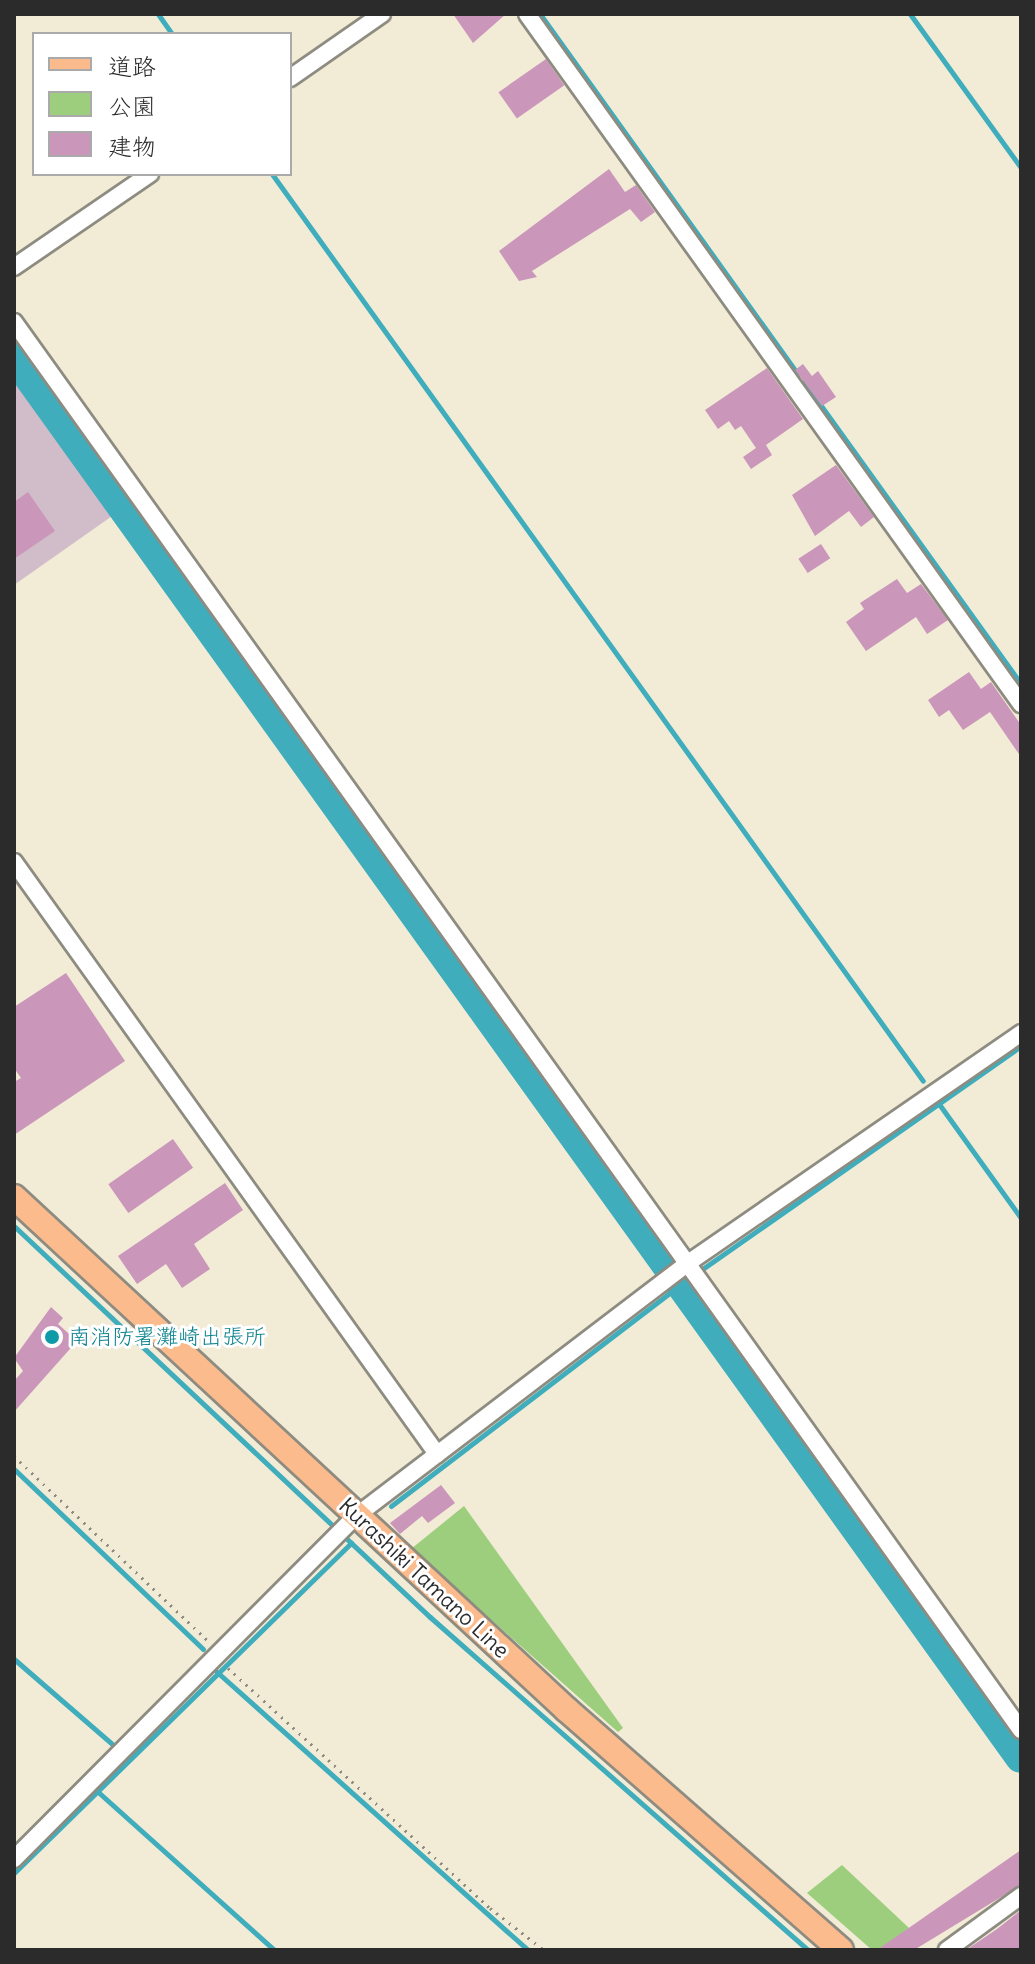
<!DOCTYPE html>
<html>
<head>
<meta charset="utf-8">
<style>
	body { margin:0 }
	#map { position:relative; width:1035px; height:1964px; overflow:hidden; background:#f2ecd7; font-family:Delius,"Klee One",sans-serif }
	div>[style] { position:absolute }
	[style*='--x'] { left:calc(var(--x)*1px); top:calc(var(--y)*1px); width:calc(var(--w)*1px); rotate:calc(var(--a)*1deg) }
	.industrial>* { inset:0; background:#d1bdc9 }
	.green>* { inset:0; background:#9cce7d }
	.stream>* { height:5px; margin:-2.5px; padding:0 2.5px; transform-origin:2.5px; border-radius:2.5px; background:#3fadbc }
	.river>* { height:32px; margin:-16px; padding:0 16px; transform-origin:16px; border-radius:16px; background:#3fadbc }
	.building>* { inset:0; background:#ca96ba; transform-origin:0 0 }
	.path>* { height:3px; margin-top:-1.5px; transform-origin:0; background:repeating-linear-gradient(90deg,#8e8c81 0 2px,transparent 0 8px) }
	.roads { filter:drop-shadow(2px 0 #8e8c81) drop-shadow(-2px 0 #8e8c81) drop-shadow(0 2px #8e8c81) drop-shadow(0 -2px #8e8c81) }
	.street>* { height:16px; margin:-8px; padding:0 8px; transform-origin:8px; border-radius:8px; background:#fff }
	.primary>* { height:24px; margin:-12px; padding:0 12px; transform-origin:12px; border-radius:12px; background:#fbbb8c }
	.dots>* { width:22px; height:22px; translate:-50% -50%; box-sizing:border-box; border:4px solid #fff; border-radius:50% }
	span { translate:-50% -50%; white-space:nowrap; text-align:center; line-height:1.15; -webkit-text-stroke:6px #fff; paint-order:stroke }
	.culture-label { font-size:22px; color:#0d838f }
	.left { translate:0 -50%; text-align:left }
	.street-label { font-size:22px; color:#2b2b2b }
	.frame { position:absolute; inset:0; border:16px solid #2b2b2b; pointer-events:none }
	.legend { position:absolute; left:32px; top:32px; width:260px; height:144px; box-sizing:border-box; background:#fff; border:2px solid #aaa; margin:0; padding:10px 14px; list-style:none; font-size:24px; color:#2b2b2b }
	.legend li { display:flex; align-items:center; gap:16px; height:40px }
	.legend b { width:40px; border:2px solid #aaa }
</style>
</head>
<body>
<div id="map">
	<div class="industrial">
		<div style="clip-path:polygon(14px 372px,115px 514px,14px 585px)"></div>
	</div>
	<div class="green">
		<div style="clip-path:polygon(464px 1506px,623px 1728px,618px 1732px,411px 1549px)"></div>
		<div style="clip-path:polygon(842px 1865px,909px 1928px,881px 1950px,872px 1950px,807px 1893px)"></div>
	</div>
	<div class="stream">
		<div style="--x:158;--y:14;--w:24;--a:55"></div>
		<div style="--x:540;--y:14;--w:443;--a:54.4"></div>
		<div style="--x:910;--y:14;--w:190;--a:54.2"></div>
		<div style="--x:272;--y:174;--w:1116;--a:54.33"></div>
		<div style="--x:804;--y:382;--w:372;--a:54.3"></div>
		<div style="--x:939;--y:1104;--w:140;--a:54.3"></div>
		<div style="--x:14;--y:1226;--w:571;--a:43.23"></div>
		<div style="--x:430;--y:1617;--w:504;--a:41.38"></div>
		<div style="--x:14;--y:1469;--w:261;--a:43.6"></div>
		<div style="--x:391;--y:1506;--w:365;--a:-37.4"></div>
		<div style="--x:681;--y:1284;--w:415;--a:-35"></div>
		<div style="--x:14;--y:1659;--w:130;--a:40.9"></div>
		<div style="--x:217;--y:1672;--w:417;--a:41.8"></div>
		<div style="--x:97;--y:1791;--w:238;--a:41.9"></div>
		<div style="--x:14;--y:1873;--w:472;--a:-44.4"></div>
	</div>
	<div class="river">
		<div style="--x:14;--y:355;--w:1726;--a:54.31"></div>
	</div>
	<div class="building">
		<div style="clip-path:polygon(453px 14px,506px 14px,473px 43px)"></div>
		<div style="left:546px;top:59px;width:32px;height:58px;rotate:55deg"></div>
		<div style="clip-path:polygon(609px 169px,625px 192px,636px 185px,655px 212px,641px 222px,630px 209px,532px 271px,537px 277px,519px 281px,499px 251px)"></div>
		<div style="clip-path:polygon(803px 364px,812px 376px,818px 371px,836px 397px,822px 406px,795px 370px)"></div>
		<div style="clip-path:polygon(767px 368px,803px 419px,766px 445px,772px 455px,751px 469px,743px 457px,756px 448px,741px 426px,735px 430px,729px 421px,718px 429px,705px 410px)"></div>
		<div style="clip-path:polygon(836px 465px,874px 517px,861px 527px,849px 511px,815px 536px,792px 495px)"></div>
		<div style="clip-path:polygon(28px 492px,55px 531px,14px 559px,14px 502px)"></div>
		<div style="left:821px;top:544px;width:17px;height:27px;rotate:57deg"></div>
		<div style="clip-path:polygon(897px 579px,907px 593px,921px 584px,948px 620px,927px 634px,916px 617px,866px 651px,846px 622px,864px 609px,860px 603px)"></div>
		<div style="clip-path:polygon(969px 672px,981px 689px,991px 682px,1021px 725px,1021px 757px,990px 712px,963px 730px,949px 710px,939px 717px,928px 700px)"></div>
		<div style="clip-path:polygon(66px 973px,125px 1061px,14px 1135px,14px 1082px,21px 1078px,14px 1068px,14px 1007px)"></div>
		<div style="left:173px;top:1139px;width:35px;height:79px;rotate:55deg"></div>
		<div style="clip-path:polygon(225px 1183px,243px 1210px,194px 1244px,210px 1269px,182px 1288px,166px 1264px,137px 1284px,118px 1256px)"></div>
		<div style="clip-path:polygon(51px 1307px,63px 1318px,58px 1324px,77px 1341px,14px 1412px,14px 1381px,23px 1371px,14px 1358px)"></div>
		<div style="clip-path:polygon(441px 1485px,455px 1503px,428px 1523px,422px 1516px,400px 1534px,390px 1523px)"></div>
		<div style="clip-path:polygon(1021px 1850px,1021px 1885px,914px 1950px,877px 1950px)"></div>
		<div style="clip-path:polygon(1021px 1910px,1021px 1950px,966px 1950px,997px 1929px)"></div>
	</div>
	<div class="path">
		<div style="--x:14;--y:1456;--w:268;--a:43.6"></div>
		<div style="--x:228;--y:1668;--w:355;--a:42.5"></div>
		<div style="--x:490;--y:1908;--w:68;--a:37.9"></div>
	</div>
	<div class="roads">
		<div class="street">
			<div style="--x:527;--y:14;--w:849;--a:54.4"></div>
			<div style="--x:290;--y:78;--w:112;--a:-34.8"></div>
			<div style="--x:14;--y:267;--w:165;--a:-34.4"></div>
			<div style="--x:14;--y:322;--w:1731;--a:54.43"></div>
			<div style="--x:14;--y:862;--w:728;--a:54.45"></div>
			<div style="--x:14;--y:1859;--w:484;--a:-45.1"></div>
			<div style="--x:356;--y:1516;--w:417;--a:-37.3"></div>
			<div style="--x:688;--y:1263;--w:405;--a:-34.6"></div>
			<div style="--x:947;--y:1950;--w:92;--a:-36.1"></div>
		</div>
		<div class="primary">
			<div style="--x:14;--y:1197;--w:754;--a:42.85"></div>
			<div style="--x:567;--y:1710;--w:364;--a:41.2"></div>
		</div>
	</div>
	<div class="dots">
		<div style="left:52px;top:1337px;background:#0f9aa8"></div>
	</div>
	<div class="culture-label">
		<span class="left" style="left:68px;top:1337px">南消防署灘崎出張所</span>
	</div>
	<div class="street-label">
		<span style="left:424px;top:1578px;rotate:43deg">Kurashiki Tamano Line</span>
	</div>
	<div class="frame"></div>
	<ul class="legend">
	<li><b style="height:10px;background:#fbbb8c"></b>道路</li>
	<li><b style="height:22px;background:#9cce7d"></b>公園</li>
	<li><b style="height:22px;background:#ca96ba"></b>建物</li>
	</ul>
</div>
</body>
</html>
